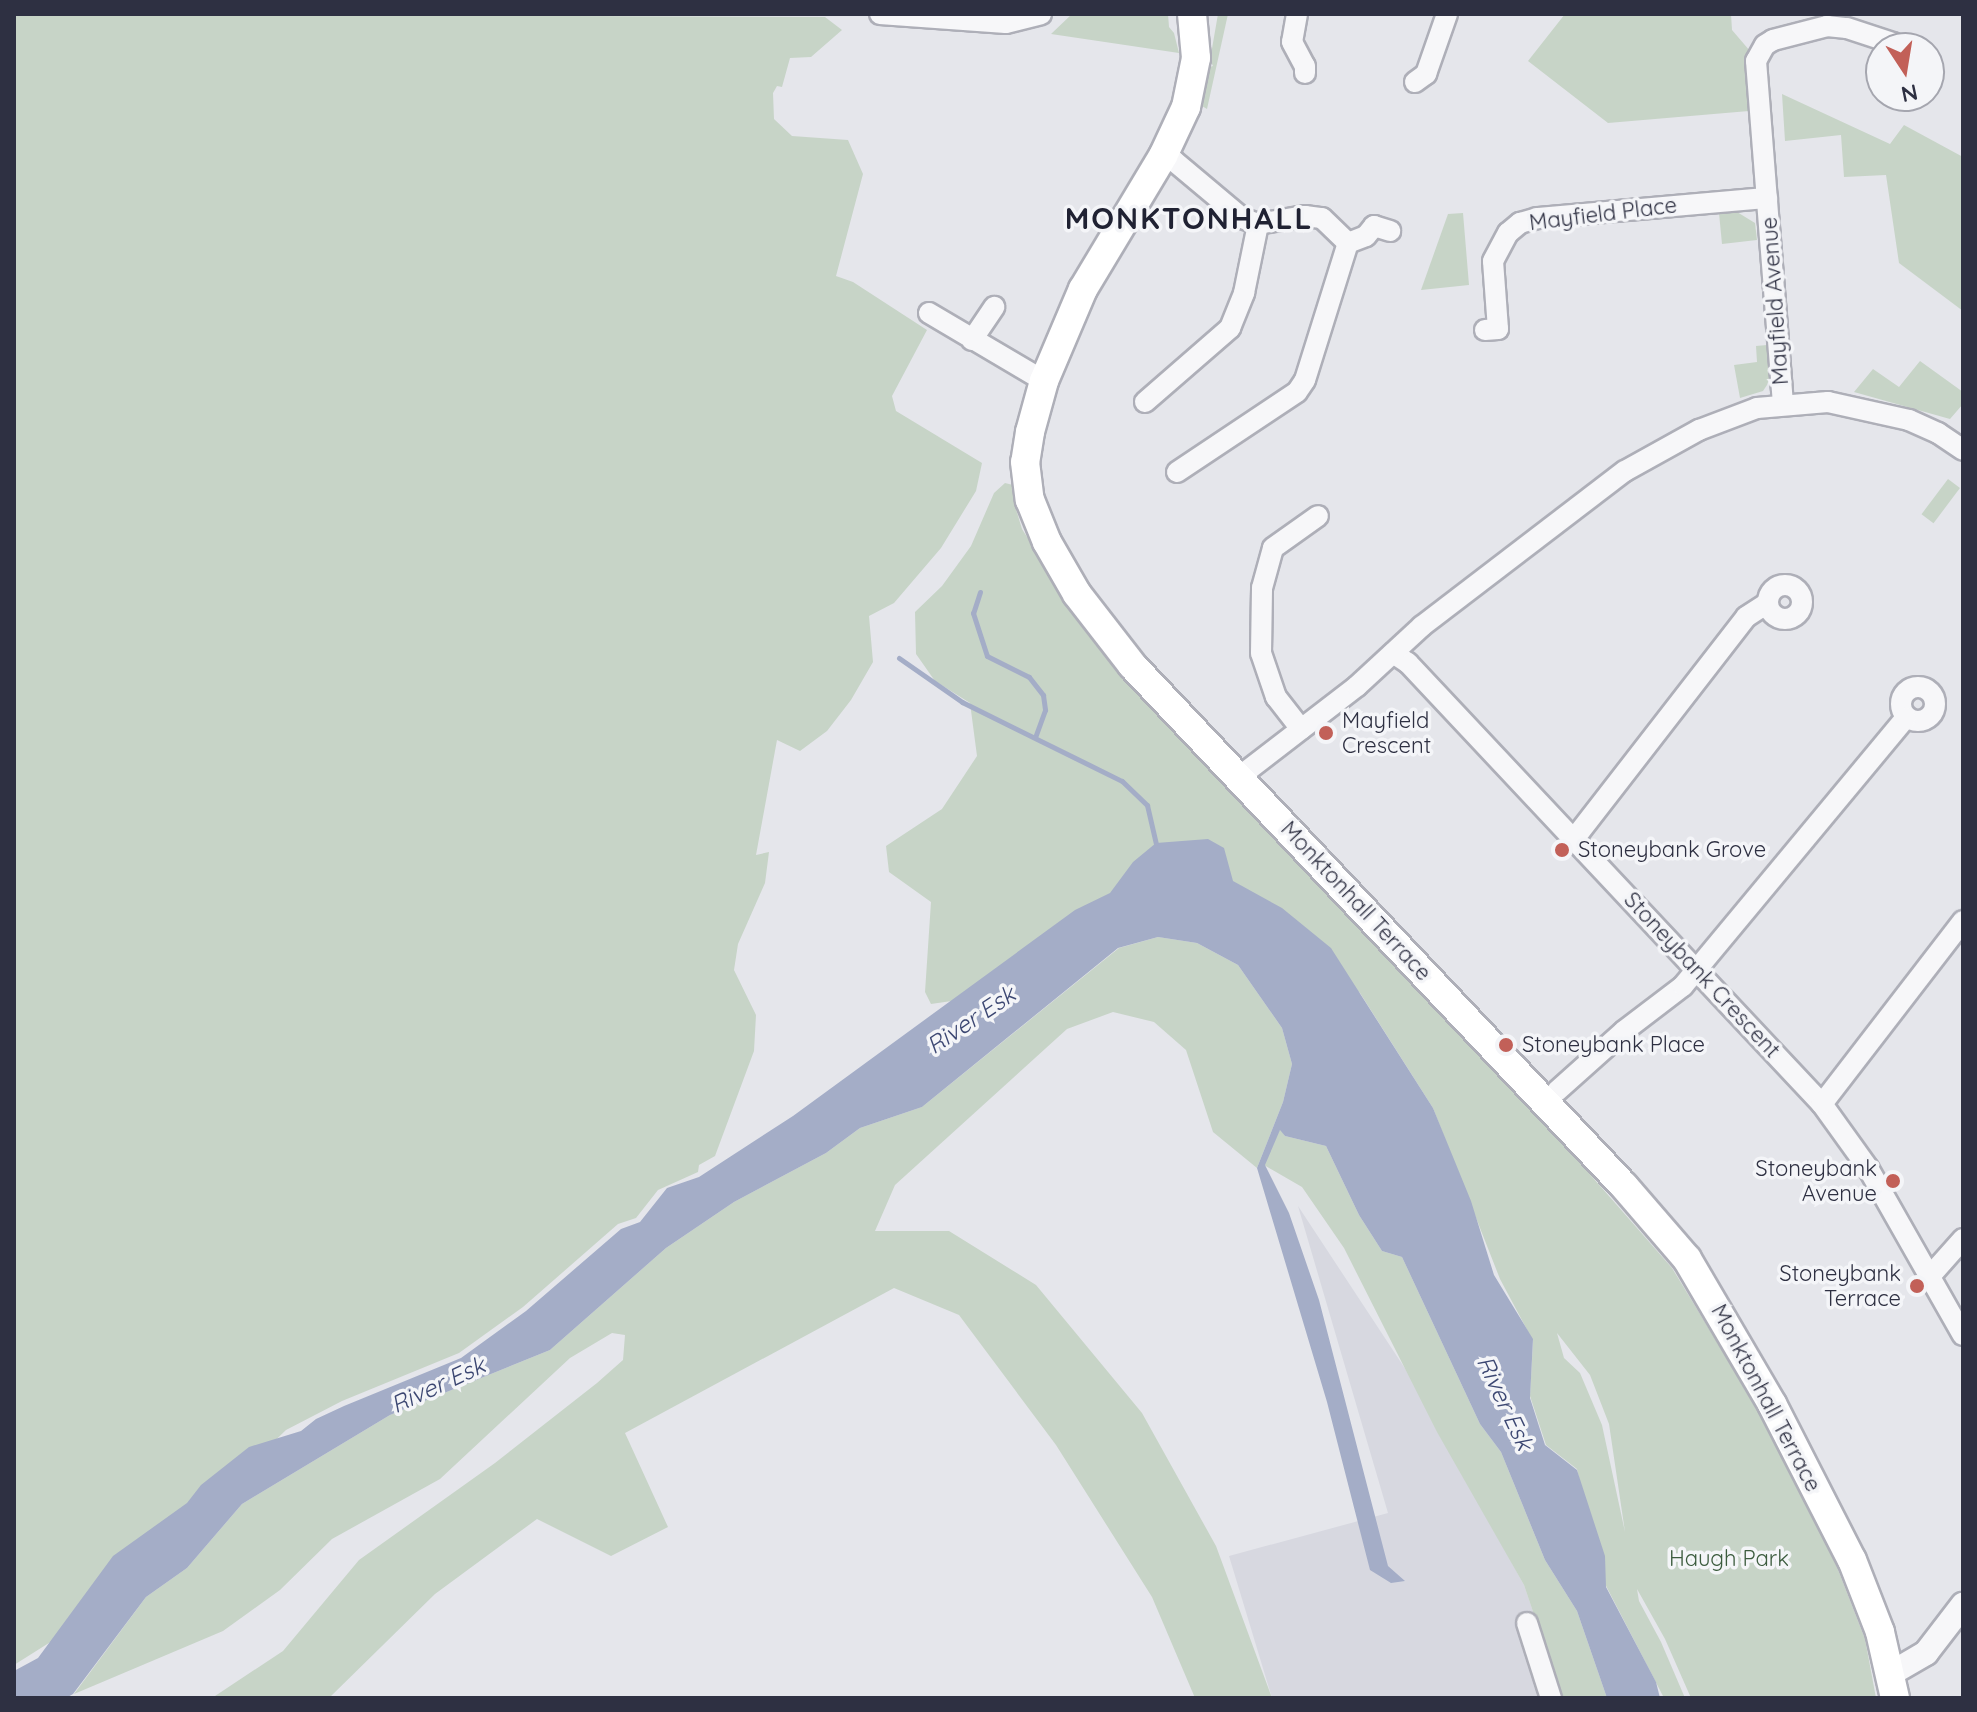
<!DOCTYPE html>
<html>
<head>
<meta charset="utf-8">
<style>
	body { margin:0 }
	#map { position:relative; width:1977px; height:1712px; overflow:hidden; background:#e5e6eb; font-family:Quicksand,sans-serif }
	div>[style] { position:absolute }
	[style*='--x'] { left:calc(var(--x)*1px); top:calc(var(--y)*1px); width:calc(var(--w)*1px); rotate:calc(var(--a)*1deg) }
	.built>* { inset:0; background:#d7d8e0 }
	.green>* { inset:0; background:#c7d4c7; transform-origin:0 0 }
	.water>* { inset:0; background:#a4adc7 }
	.stream>* { height:5px; margin:-2.5px; padding:0 2.5px; transform-origin:2.5px; border-radius:2.5px; background:#a4adc7 }
	.roads { filter:drop-shadow(2px 0 #aeafb8) drop-shadow(-2px 0 #aeafb8) drop-shadow(0 2px #aeafb8) drop-shadow(0 -2px #aeafb8) }
	.minor>* { height:20px; margin:-10px; padding:0 10px; transform-origin:10px; border-radius:10px; background:#f7f7f9 }
	.minor>.ring { margin:-10px; padding:0; box-sizing:content-box; background:none; border:20px solid #f7f7f9; border-radius:50% }
	.tertiary>* { height:24px; margin:-12px; padding:0 12px; transform-origin:12px; border-radius:12px; background:#f7f7f9 }
	.secondary>* { height:28px; margin:-14px; padding:0 14px; transform-origin:14px; border-radius:14px; background:#fff }
	.dots>* { width:22px; height:22px; translate:-50% -50%; box-sizing:border-box; border:4px solid #f4f5f8; border-radius:50% }
	span { translate:-50% -50%; white-space:nowrap; text-align:center; line-height:1.15; -webkit-text-stroke:7px #f4f5f8; paint-order:stroke }
	.street-label { font-size:22px; color:#2e3042 }
	.poi-label { font-size:22px; color:#2e3042 }
	.left { translate:0 -50%; text-align:left }
	.right { translate:-100% -50%; text-align:right }
	.park-label { font-size:22px; color:#3c5c3e }
	.water-label { font-size:24px; color:#3c4772; font-style:italic }
	.district-label { font-size:30px; color:#202233; font-weight:700; letter-spacing:2px }
	.frame { position:absolute; inset:0; border:16px solid #2e3042; pointer-events:none }
	.north { position:absolute; left:1865px; top:32px; width:80px; height:80px; box-sizing:border-box; background:#f4f5f8; border:2px solid #a5a6af; border-radius:50%; rotate:168deg; font-size:22px; font-weight:700; line-height:32px; text-align:center; color:#2e3042 }
	.north::after { content:''; display:block; margin:auto; width:28px; height:36px; background:#c26058; clip-path:polygon(50% 0,100% 100%,50% 72%,0 100%) }
</style>
</head>
<body>
<div id="map">
	<div class="built">
		<div style="clip-path:polygon(1298px 1206px,1406px 1370px,1524px 1585px,1562px 1698px,1272px 1698px,1229px 1556px,1388px 1513px)"></div>
	</div>
	<div class="green">
		<div style="clip-path:polygon(14px 14px,825px 17px,842px 30px,811px 57px,790px 58px,782px 87px,777px 86px,773px 93px,774px 119px,792px 136px,848px 140px,863px 174px,836px 276px,853px 282px,927px 330px,892px 396px,896px 411px,982px 463px,976px 491px,941px 548px,894px 603px,869px 616px,873px 662px,851px 700px,827px 731px,800px 751px,777px 740px,756px 855px,769px 852px,765px 883px,738px 944px,734px 970px,756px 1015px,754px 1051px,715px 1156px,699px 1165px,698px 1172px,658px 1190px,636px 1218px,618px 1224px,523px 1307px,459px 1353px,342px 1401px,286px 1430px,98px 1612px,14px 1665px)"></div>
		<div style="clip-path:polygon(1072px 14px,1168px 14px,1169px 27px,1174px 33px,1179px 53px,1051px 34px)"></div>
		<div style="clip-path:polygon(1218px 14px,1228px 14px,1207px 109px,1202px 106px,1209px 67px,1213px 66px,1210px 60px)"></div>
		<div style="clip-path:polygon(1565px 14px,1731px 14px,1732px 30px,1750px 51px,1746px 59px,1749px 111px,1608px 123px,1528px 61px)"></div>
		<div style="clip-path:polygon(1782px 94px,1890px 144px,1904px 125px,1963px 157px,1963px 311px,1899px 263px,1886px 175px,1844px 177px,1841px 135px,1785px 141px)"></div>
		<div style="clip-path:polygon(1737px 212px,1755px 223px,1757px 240px,1722px 244px,1719px 213px)"></div>
		<div style="clip-path:polygon(1463px 213px,1469px 285px,1421px 290px,1448px 214px)"></div>
		<div style="clip-path:polygon(1767px 345px,1770px 376px,1767px 385px,1763px 391px,1740px 398px,1734px 365px,1757px 362px,1756px 346px)"></div>
		<div style="clip-path:polygon(1920px 361px,1963px 392px,1963px 404px,1950px 419px,1854px 392px,1873px 369px,1899px 387px)"></div>
		<div style="left:1948px;top:479px;width:15px;height:44px;rotate:37deg"></div>
		<div style="clip-path:polygon(evenodd,1005px 483px,1013px 485px,1017px 493px,1015px 506px,1022px 529px,1087px 632px,1126px 680px,1531px 1107px,1672px 1268px,1765px 1421px,1835px 1562px,1865px 1639px,1876px 1698px,1691px 1698px,1665px 1639px,1637px 1589px,1639px 1601px,1661px 1642px,1685px 1698px,1664px 1698px,1603px 1580px,1577px 1469px,1546px 1445px,1530px 1396px,1533px 1341px,1500px 1279px,1433px 1108px,1360px 993px,1228px 894px,979px 997px,931px 1004px,925px 992px,931px 902px,889px 872px,886px 846px,942px 809px,977px 756px,970px 703px,935px 681px,916px 654px,915px 612px,942px 586px,971px 546px,994px 493px,1005px 483px,1557px 1333px,1590px 1375px,1609px 1424px,1625px 1532px,1602px 1425px,1580px 1373px,1564px 1358px,1557px 1333px)"></div>
		<div style="clip-path:polygon(1158px 937px,1197px 943px,1238px 965px,1282px 1028px,1292px 1064px,1283px 1102px,1257px 1168px,1213px 1132px,1186px 1050px,1154px 1022px,1113px 1012px,1067px 1029px,895px 1185px,875px 1231px,949px 1231px,1036px 1285px,1142px 1413px,1216px 1546px,1272px 1698px,1195px 1698px,1152px 1597px,1056px 1445px,959px 1315px,894px 1288px,625px 1433px,668px 1527px,611px 1556px,537px 1519px,435px 1594px,329px 1698px,212px 1698px,283px 1651px,359px 1560px,495px 1463px,597px 1383px,623px 1360px,625px 1335px,612px 1333px,570px 1358px,440px 1479px,332px 1539px,280px 1590px,223px 1631px,74px 1694px,146px 1597px,187px 1568px,242px 1504px,390px 1415px,550px 1350px,666px 1248px,734px 1202px,826px 1153px,860px 1128px,922px 1107px,1119px 948px)"></div>
		<div style="clip-path:polygon(1280px 1129px,1285px 1136px,1326px 1146px,1359px 1215px,1382px 1251px,1402px 1257px,1480px 1424px,1501px 1452px,1545px 1560px,1577px 1611px,1607px 1698px,1562px 1698px,1524px 1585px,1437px 1432px,1344px 1248px,1302px 1187px,1264px 1165px)"></div>
	</div>
	<div class="water">
		<div style="clip-path:polygon(1208px 839px,1224px 848px,1233px 881px,1282px 908px,1331px 948px,1433px 1108px,1471px 1201px,1494px 1275px,1533px 1339px,1530px 1398px,1545px 1445px,1577px 1470px,1605px 1556px,1606px 1587px,1656px 1682px,1660px 1698px,1607px 1698px,1577px 1611px,1545px 1560px,1501px 1452px,1480px 1424px,1402px 1257px,1382px 1251px,1359px 1215px,1326px 1146px,1285px 1136px,1280px 1130px,1265px 1165px,1289px 1213px,1319px 1300px,1388px 1566px,1405px 1581px,1391px 1583px,1370px 1570px,1327px 1402px,1257px 1168px,1283px 1102px,1292px 1064px,1282px 1028px,1238px 965px,1197px 943px,1158px 937px,1118px 948px,922px 1107px,860px 1128px,826px 1153px,734px 1202px,666px 1248px,550px 1350px,390px 1415px,242px 1504px,187px 1568px,146px 1597px,73px 1694px,66px 1698px,14px 1698px,14px 1671px,38px 1658px,113px 1556px,187px 1503px,201px 1485px,249px 1447px,301px 1431px,316px 1419px,344px 1406px,461px 1358px,526px 1311px,621px 1229px,640px 1222px,667px 1188px,699px 1177px,793px 1116px,1075px 910px,1110px 893px,1133px 862px,1156px 843px)"></div>
	</div>
	<div class="stream">
		<div style="--x:980;--y:592;--w:22;--a:108"></div>
		<div style="--x:973;--y:613;--w:45;--a:72"></div>
		<div style="--x:987;--y:656;--w:47;--a:26.6"></div>
		<div style="--x:1029;--y:677;--w:23;--a:52"></div>
		<div style="--x:1043;--y:695;--w:15;--a:82"></div>
		<div style="--x:1045;--y:710;--w:29;--a:110"></div>
		<div style="--x:899;--y:658;--w:77;--a:34.9"></div>
		<div style="--x:962;--y:702;--w:178;--a:26.3"></div>
		<div style="--x:1122;--y:781;--w:35;--a:44"></div>
		<div style="--x:1147;--y:805;--w:39;--a:77"></div>
	</div>
	<div class="roads">
		<div class="minor">
			<div style="--x:880;--y:14;--w:126;--a:4.1"></div>
			<div style="--x:1006;--y:23;--w:36;--a:-14"></div>
			<div style="--x:1297;--y:14;--w:28;--a:100"></div>
			<div style="--x:1292;--y:42;--w:27;--a:62"></div>
			<div style="--x:1305;--y:66;--w:7;--a:90"></div>
			<div style="--x:1415;--y:82;--w:14;--a:-36"></div>
			<div style="--x:1426;--y:74;--w:64;--a:-70.7"></div>
			<div style="--x:1163;--y:156;--w:12;--a:24"></div>
			<div style="--x:1174;--y:161;--w:89;--a:40"></div>
			<div style="--x:1242;--y:218;--w:17;--a:21"></div>
			<div style="--x:1258;--y:224;--w:48;--a:-9.7"></div>
			<div style="--x:1305;--y:216;--w:17;--a:7"></div>
			<div style="--x:1322;--y:218;--w:36;--a:44"></div>
			<div style="--x:1348;--y:243;--w:19;--a:-21"></div>
			<div style="--x:1366;--y:236;--w:13;--a:-51"></div>
			<div style="--x:1374;--y:226;--w:17;--a:17"></div>
			<div style="--x:929;--y:313;--w:134;--a:30.6"></div>
			<div style="--x:1485;--y:330;--w:13;--a:-4"></div>
			<div style="--x:1498;--y:329;--w:68;--a:-94.2"></div>
			<div style="--x:1493;--y:261;--w:32;--a:-62"></div>
			<div style="--x:1508;--y:233;--w:16;--a:-40"></div>
			<div style="--x:1520;--y:223;--w:18;--a:-16"></div>
			<div style="--x:1537;--y:218;--w:231;--a:-5"></div>
			<div style="--x:972;--y:340;--w:40;--a:-56"></div>
			<div style="--x:1145;--y:402;--w:113;--a:-41"></div>
			<div style="--x:1230;--y:328;--w:38;--a:-68"></div>
			<div style="--x:1244;--y:293;--w:70;--a:-78.5"></div>
			<div style="--x:1783;--y:404;--w:344;--a:-94.5"></div>
			<div style="--x:1756;--y:61;--w:18;--a:-61"></div>
			<div style="--x:1765;--y:45;--w:9;--a:-32"></div>
			<div style="--x:1773;--y:40;--w:56;--a:-14.5"></div>
			<div style="--x:1827;--y:26;--w:20;--a:6"></div>
			<div style="--x:1847;--y:28;--w:48;--a:18.1"></div>
			<div style="--x:1893;--y:43;--w:5;--a:79"></div>
			<div style="--x:1177;--y:472;--w:144;--a:-33.7"></div>
			<div style="--x:1297;--y:392;--w:14;--a:-56"></div>
			<div style="--x:1305;--y:380;--w:144;--a:-72.6"></div>
			<div class="ring" style="left:1768px;top:585px;width:14px;height:14px"></div>
			<div style="--x:1393;--y:653;--w:18;--a:34"></div>
			<div style="--x:1408;--y:663;--w:605;--a:46.81"></div>
			<div style="--x:1822;--y:1104;--w:79;--a:54.3"></div>
			<div style="--x:1868;--y:1168;--w:192;--a:60.4"></div>
			<div class="ring" style="left:1901px;top:687px;width:14px;height:14px"></div>
			<div style="--x:1301;--y:729;--w:41;--a:-128"></div>
			<div style="--x:1276;--y:697;--w:46;--a:-108.8"></div>
			<div style="--x:1261;--y:653;--w:65;--a:-89.1"></div>
			<div style="--x:1262;--y:588;--w:41;--a:-74.6"></div>
			<div style="--x:1273;--y:548;--w:55;--a:-35.4"></div>
			<div style="--x:1239;--y:777;--w:149;--a:-37.6"></div>
			<div style="--x:1357;--y:686;--w:88;--a:-42.7"></div>
			<div style="--x:1422;--y:626;--w:255;--a:-37.4"></div>
			<div style="--x:1625;--y:471;--w:85;--a:-29"></div>
			<div style="--x:1699;--y:430;--w:62;--a:-20.8"></div>
			<div style="--x:1757;--y:408;--w:71;--a:-4.8"></div>
			<div style="--x:1828;--y:402;--w:83;--a:12.5"></div>
			<div style="--x:1909;--y:420;--w:32;--a:24"></div>
			<div style="--x:1938;--y:433;--w:30;--a:34"></div>
			<div style="--x:1574;--y:839;--w:281;--a:-52.2"></div>
			<div style="--x:1746;--y:617;--w:24;--a:-33"></div>
			<div style="--x:1557;--y:1091;--w:90;--a:-41.8"></div>
			<div style="--x:1624;--y:1031;--w:74;--a:-37.3"></div>
			<div style="--x:1683;--y:986;--w:349;--a:-50.3"></div>
			<div style="--x:1822;--y:1104;--w:231;--a:-52.4"></div>
			<div style="--x:1931;--y:1275;--w:48;--a:-48.4"></div>
			<div style="--x:1527;--y:1623;--w:79;--a:72.3"></div>
		</div>
		<div class="tertiary">
			<div style="--x:1890;--y:1674;--w:42;--a:-30.3"></div>
			<div style="--x:1926;--y:1653;--w:61;--a:-52.4"></div>
		</div>
		<div class="secondary">
			<div style="--x:1192;--y:14;--w:44;--a:84.8"></div>
			<div style="--x:1196;--y:58;--w:50;--a:101.5"></div>
			<div style="--x:1186;--y:107;--w:54;--a:115.1"></div>
			<div style="--x:1163;--y:156;--w:155;--a:121"></div>
			<div style="--x:1083;--y:289;--w:100;--a:113"></div>
			<div style="--x:1044;--y:381;--w:53;--a:105.4"></div>
			<div style="--x:1030;--y:432;--w:30;--a:99"></div>
			<div style="--x:1025;--y:462;--w:38;--a:83"></div>
			<div style="--x:1030;--y:500;--w:45;--a:68"></div>
			<div style="--x:1047;--y:542;--w:60;--a:60"></div>
			<div style="--x:1077;--y:594;--w:90;--a:52.2"></div>
			<div style="--x:1132;--y:665;--w:717;--a:46.64"></div>
			<div style="--x:1624;--y:1186;--w:96;--a:49.2"></div>
			<div style="--x:1687;--y:1259;--w:168;--a:59.6"></div>
			<div style="--x:1772;--y:1404;--w:175;--a:62.9"></div>
			<div style="--x:1852;--y:1560;--w:77;--a:68.7"></div>
			<div style="--x:1880;--y:1632;--w:68;--a:77.2"></div>
		</div>
	</div>
	<div class="dots">
		<div style="left:1326px;top:733px;background:#c26058"></div>
		<div style="left:1562px;top:850px;background:#c26058"></div>
		<div style="left:1506px;top:1045px;background:#c26058"></div>
		<div style="left:1893px;top:1181px;background:#c26058"></div>
		<div style="left:1917px;top:1286px;background:#c26058"></div>
	</div>
	<div class="street-label">
		<span style="left:1603px;top:214px;rotate:-7deg">Mayfield Place</span>
		<span style="left:1775px;top:301px;rotate:-94deg">Mayfield Avenue</span>
		<span style="left:1356px;top:901px;rotate:47deg">Monktonhall Terrace</span>
		<span style="left:1702px;top:975px;rotate:47deg">Stoneybank Crescent</span>
		<span style="left:1766px;top:1398px;rotate:62deg">Monktonhall Terrace</span>
	</div>
	<div class="poi-label">
		<span class="left" style="left:1342px;top:733px">Mayfield<br>Crescent</span>
		<span class="left" style="left:1578px;top:850px">Stoneybank Grove</span>
		<span class="left" style="left:1522px;top:1045px">Stoneybank Place</span>
		<span class="right" style="left:1877px;top:1181px">Stoneybank<br>Avenue</span>
		<span class="right" style="left:1901px;top:1286px">Stoneybank<br>Terrace</span>
	</div>
	<div class="park-label">
		<span style="left:1729px;top:1559px">Haugh Park</span>
	</div>
	<div class="water-label">
		<span style="left:971px;top:1020px;rotate:-34deg">River Esk</span>
		<span style="left:438px;top:1385px;rotate:-25deg">River Esk</span>
		<span style="left:1505px;top:1403px;rotate:65deg">River Esk</span>
	</div>
	<div class="district-label">
		<span style="left:1189px;top:218px">MONKTONHALL</span>
	</div>
	<div class="frame"></div>
	<div class="north">N</div>
</div>
</body>
</html>
